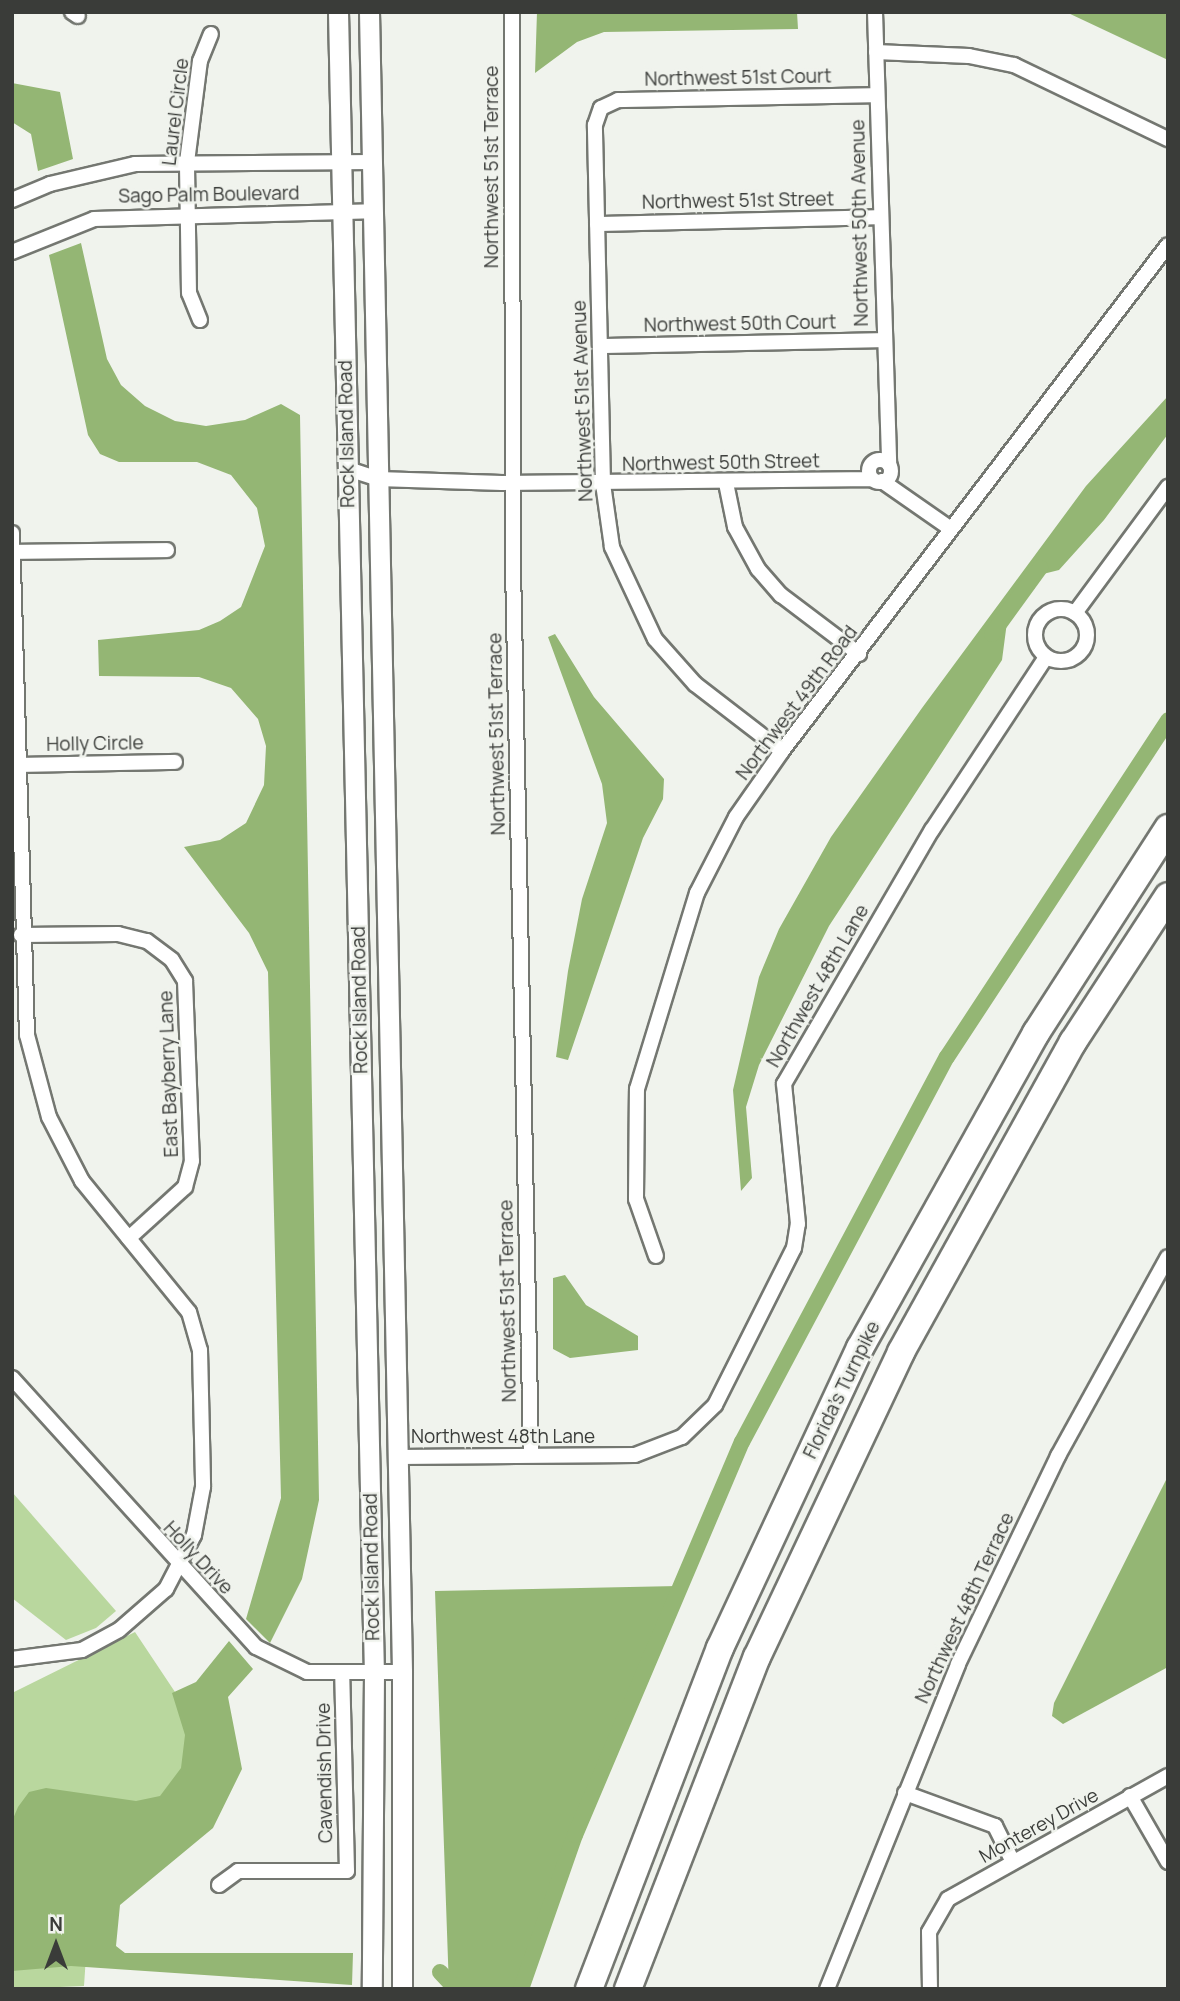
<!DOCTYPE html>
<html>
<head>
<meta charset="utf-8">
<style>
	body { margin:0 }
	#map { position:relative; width:1180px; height:2001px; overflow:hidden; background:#f0f3ed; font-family:Manrope,sans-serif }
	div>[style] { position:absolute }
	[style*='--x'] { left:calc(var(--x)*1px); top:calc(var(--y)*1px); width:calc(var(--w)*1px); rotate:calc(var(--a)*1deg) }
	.green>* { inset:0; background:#b9d79e }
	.water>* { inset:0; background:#94b674 }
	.canal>* { height:16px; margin:-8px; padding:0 8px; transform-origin:8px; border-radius:8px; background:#94b674 }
	.roads { filter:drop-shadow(2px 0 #747771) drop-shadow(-2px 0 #747771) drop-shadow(0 2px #747771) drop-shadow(0 -2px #747771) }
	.street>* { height:14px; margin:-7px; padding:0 7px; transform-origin:7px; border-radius:7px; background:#fff }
	.street>.ring { margin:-7px; padding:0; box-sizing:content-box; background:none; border:14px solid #fff; border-radius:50% }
	.secondary>* { height:19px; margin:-9.5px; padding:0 9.5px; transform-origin:9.5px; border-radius:9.5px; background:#fff }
	.highway>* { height:26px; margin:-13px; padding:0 13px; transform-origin:13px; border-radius:13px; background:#fff }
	span { translate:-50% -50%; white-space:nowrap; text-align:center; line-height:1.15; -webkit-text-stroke:5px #f0f3ed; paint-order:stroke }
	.street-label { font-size:19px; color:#3a3c39 }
	.frame { position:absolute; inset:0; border:14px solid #3a3c39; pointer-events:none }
	.north { position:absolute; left:21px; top:1910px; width:70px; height:70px; -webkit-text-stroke:5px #f0f3ed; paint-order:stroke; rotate:0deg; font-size:19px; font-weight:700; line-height:28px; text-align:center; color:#3a3c39 }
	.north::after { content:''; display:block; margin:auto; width:24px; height:32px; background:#3a3c39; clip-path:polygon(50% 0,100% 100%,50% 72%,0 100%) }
</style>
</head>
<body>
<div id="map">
	<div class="green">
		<div style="clip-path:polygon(12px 1492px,116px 1611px,96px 1628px,66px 1640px,12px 1598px)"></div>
		<div style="clip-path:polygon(135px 1632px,213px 1749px,88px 1926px,84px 1986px,12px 1989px,12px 1693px)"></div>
	</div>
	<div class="water">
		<div style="clip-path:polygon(537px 12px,797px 12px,798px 29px,604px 32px,577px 42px,535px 73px)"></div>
		<div style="clip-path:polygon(1066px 12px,1161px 12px,1168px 15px,1168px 60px)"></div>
		<div style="clip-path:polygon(12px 83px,60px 92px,73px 159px,38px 171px,31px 134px,12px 122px)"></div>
		<div style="clip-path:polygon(81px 243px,107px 359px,121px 385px,145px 406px,175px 421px,206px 426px,245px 420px,281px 404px,300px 415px,319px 1500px,302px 1579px,270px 1643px,246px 1619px,281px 1498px,268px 972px,249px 933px,184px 847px,220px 840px,246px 823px,264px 785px,266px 746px,258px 719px,231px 688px,199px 677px,99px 676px,98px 640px,199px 630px,220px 621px,241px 607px,265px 546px,257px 508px,231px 475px,197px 462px,119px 462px,100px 454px,88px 435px,49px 255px)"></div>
		<div style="clip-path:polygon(1168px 396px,1168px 434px,1104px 520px,1059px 570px,1043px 574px,1034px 589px,1025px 582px,1011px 598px,1000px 616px,1007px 622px,1002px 660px,829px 926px,759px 1065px,746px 1107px,752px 1178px,741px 1191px,733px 1090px,759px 977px,779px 929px,831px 837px,922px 708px,1086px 486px)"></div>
		<div style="clip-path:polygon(555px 634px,594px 697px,664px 779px,663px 799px,643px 838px,568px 1060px,556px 1057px,568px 971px,582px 899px,607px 823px,602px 784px,548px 637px)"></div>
		<div style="clip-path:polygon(565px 1275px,586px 1305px,638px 1336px,638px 1350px,570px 1358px,553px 1349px,553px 1278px)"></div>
		<div style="clip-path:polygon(1168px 1476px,1168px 1667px,1063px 1724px,1052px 1716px,1054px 1703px)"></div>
		<div style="clip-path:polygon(678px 1586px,575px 1835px,521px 1989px,449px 1989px,435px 1591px)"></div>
		<div style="clip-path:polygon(229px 1641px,253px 1669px,228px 1697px,242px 1769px,213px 1828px,120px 1905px,116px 1946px,125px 1953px,353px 1953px,352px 1985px,71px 1966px,12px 1971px,12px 1821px,18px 1807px,29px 1792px,46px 1788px,136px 1801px,160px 1796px,181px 1768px,185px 1735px,172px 1693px,196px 1682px)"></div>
	</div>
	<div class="canal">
		<div style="--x:992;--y:634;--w:82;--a:-54"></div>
		<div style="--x:440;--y:1972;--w:23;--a:47"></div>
		<div style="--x:521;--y:1989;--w:163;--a:-70.7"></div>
		<div style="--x:575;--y:1835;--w:427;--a:-67"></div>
		<div style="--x:742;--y:1442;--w:436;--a:-62"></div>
		<div style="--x:947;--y:1057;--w:403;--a:-56.7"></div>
	</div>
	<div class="roads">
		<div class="street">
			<div style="--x:72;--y:12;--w:7;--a:34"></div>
			<div style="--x:512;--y:12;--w:554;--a:89.9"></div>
			<div style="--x:513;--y:566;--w:889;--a:88.84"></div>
			<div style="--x:875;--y:12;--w:453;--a:88.2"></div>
			<div style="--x:876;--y:52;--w:93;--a:2.5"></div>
			<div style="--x:969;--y:56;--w:46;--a:11.3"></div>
			<div style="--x:1014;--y:65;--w:171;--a:25.7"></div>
			<div style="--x:12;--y:200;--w:41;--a:-22.8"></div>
			<div style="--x:50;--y:184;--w:87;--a:-13.2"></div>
			<div style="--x:135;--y:164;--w:236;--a:-0.5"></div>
			<div style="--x:597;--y:224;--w:282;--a:-1.4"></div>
			<div style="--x:12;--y:252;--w:88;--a:-21.9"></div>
			<div style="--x:94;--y:219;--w:278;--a:-1.6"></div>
			<div style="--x:200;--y:320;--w:29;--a:-112"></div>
			<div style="--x:189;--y:293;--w:131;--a:-90.9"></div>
			<div style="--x:187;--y:162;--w:102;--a:-82.7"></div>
			<div style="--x:200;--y:61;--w:29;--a:-68"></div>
			<div style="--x:600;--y:346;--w:281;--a:-1.2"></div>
			<div class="ring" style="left:869px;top:460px;width:8px;height:8px"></div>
			<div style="--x:348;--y:469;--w:32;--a:18"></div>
			<div style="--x:378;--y:479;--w:124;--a:1.8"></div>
			<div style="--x:502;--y:483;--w:370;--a:-0.6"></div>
			<div style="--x:882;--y:481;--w:84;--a:34.8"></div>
			<div style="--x:726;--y:483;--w:45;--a:78.4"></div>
			<div style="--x:735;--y:527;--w:48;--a:61.3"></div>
			<div style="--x:758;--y:569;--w:35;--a:49"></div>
			<div style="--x:781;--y:595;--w:98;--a:37.1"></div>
			<div style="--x:12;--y:533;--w:502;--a:88.29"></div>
			<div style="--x:27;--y:1035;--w:85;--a:75"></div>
			<div style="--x:49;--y:1117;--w:72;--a:62.7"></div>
			<div style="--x:82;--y:1181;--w:169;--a:50.8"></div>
			<div style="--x:189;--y:1312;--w:40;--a:74"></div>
			<div style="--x:200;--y:1350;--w:137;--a:88.7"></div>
			<div style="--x:203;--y:1487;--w:49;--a:100.6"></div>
			<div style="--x:194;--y:1535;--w:61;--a:117.4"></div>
			<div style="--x:166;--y:1589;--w:62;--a:138.9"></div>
			<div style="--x:119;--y:1630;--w:42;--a:151.6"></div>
			<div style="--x:82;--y:1650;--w:71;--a:172.7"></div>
			<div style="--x:12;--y:552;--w:155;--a:-0.7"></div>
			<div class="ring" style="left:1035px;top:609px;width:38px;height:38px"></div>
			<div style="--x:1075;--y:613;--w:157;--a:-53.6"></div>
			<div style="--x:782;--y:751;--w:110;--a:-142.4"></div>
			<div style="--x:695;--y:684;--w:60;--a:-131.6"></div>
			<div style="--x:655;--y:639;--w:102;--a:-115.1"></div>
			<div style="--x:612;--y:547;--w:64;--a:-98.1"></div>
			<div style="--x:603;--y:484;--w:359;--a:-91.3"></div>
			<div style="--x:595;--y:125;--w:18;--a:-71"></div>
			<div style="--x:601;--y:108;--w:19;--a:-25"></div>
			<div style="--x:618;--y:100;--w:259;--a:-1.1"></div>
			<div style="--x:12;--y:765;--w:163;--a:-1.1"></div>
			<div style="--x:21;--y:935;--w:97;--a:-0.6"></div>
			<div style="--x:118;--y:934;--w:30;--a:14"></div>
			<div style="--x:147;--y:941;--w:31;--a:37"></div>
			<div style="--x:172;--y:960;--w:25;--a:58"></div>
			<div style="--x:185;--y:981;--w:180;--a:87.8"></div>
			<div style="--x:192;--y:1161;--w:27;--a:105"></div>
			<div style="--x:185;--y:1187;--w:76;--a:137.7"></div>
			<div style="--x:656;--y:1256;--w:60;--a:-109.3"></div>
			<div style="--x:636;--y:1199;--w:110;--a:-89.5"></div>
			<div style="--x:637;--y:1089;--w:205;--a:-73"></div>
			<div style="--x:697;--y:893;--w:85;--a:-62.8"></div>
			<div style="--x:736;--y:817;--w:80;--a:-55.1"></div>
			<div style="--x:782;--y:751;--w:636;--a:-52.66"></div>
			<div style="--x:12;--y:1378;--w:363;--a:47.8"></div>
			<div style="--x:256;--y:1647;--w:57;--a:26.1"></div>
			<div style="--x:307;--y:1672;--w:95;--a:0"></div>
			<div style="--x:398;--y:1457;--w:237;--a:-0.5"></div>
			<div style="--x:635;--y:1455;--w:50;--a:-21"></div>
			<div style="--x:682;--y:1437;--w:46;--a:-44.1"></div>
			<div style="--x:715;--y:1405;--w:176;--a:-63.3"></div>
			<div style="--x:794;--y:1248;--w:24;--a:-81"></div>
			<div style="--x:798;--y:1224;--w:141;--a:-95.7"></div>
			<div style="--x:784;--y:1084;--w:294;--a:-59.8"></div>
			<div style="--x:932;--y:830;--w:207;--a:-56.6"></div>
			<div style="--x:905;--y:1793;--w:96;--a:20.1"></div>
			<div style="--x:995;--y:1826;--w:40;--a:63.4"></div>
			<div style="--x:1130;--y:1796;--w:76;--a:60.1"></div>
			<div style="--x:219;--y:1885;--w:24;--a:-36"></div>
			<div style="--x:238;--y:1871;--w:109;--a:0"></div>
			<div style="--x:347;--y:1871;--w:198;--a:-91.4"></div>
			<div style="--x:827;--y:1989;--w:350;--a:-68"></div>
			<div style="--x:958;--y:1664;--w:231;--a:-64.3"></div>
			<div style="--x:1058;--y:1456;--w:227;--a:-61.1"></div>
			<div style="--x:930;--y:1989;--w:57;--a:-91"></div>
			<div style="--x:929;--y:1932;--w:38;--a:-60"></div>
			<div style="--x:948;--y:1899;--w:252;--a:-29.2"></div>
		</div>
		<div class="secondary">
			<div style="--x:338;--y:12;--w:1660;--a:88.76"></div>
			<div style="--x:374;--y:1672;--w:317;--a:90.4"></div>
			<div style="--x:369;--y:12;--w:1660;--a:88.86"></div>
			<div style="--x:402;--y:1672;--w:317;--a:90"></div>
		</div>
		<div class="highway">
			<div style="--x:589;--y:1989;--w:365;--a:-69"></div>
			<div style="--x:720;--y:1648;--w:331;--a:-65"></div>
			<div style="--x:860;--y:1348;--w:361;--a:-60.8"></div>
			<div style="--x:1036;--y:1033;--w:244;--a:-57.2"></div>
			<div style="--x:628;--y:1989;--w:356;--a:-68.8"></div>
			<div style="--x:757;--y:1657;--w:337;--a:-64.7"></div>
			<div style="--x:901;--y:1352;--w:355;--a:-61"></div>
			<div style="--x:1073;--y:1042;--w:174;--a:-56.9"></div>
		</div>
	</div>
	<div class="street-label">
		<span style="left:738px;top:78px;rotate:-1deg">Northwest 51st Court</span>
		<span style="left:176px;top:112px;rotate:-83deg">Laurel Circle</span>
		<span style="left:492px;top:167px;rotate:-90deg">Northwest 51st Terrace</span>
		<span style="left:209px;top:195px;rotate:-1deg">Sago Palm Boulevard</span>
		<span style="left:738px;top:201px;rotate:-1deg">Northwest 51st Street</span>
		<span style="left:860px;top:223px;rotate:-91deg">Northwest 50th Avenue</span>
		<span style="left:740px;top:324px;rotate:-1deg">Northwest 50th Court</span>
		<span style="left:583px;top:401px;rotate:-92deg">Northwest 51st Avenue</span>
		<span style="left:347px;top:434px;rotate:-91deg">Rock Island Road</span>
		<span style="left:721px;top:463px;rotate:-1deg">Northwest 50th Street</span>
		<span style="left:797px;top:703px;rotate:-53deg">Northwest 49th Road</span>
		<span style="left:497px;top:734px;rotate:-91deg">Northwest 51st Terrace</span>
		<span style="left:95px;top:744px;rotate:-1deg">Holly Circle</span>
		<span style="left:818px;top:986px;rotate:-60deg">Northwest 48th Lane</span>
		<span style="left:360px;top:1000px;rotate:-91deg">Rock Island Road</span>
		<span style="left:169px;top:1074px;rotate:-92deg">East Bayberry Lane</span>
		<span style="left:508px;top:1301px;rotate:-91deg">Northwest 51st Terrace</span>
		<span style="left:842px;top:1390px;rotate:-64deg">Florida's Turnpike</span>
		<span style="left:503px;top:1437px">Northwest 48th Lane</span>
		<span style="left:198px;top:1558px;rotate:47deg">Holly Drive</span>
		<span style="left:372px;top:1567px;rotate:-91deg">Rock Island Road</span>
		<span style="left:965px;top:1608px;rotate:-65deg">Northwest 48th Terrace</span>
		<span style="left:325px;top:1773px;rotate:-91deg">Cavendish Drive</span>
		<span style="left:1039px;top:1826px;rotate:-29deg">Monterey Drive</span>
	</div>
	<div class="frame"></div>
	<div class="north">N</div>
</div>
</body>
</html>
